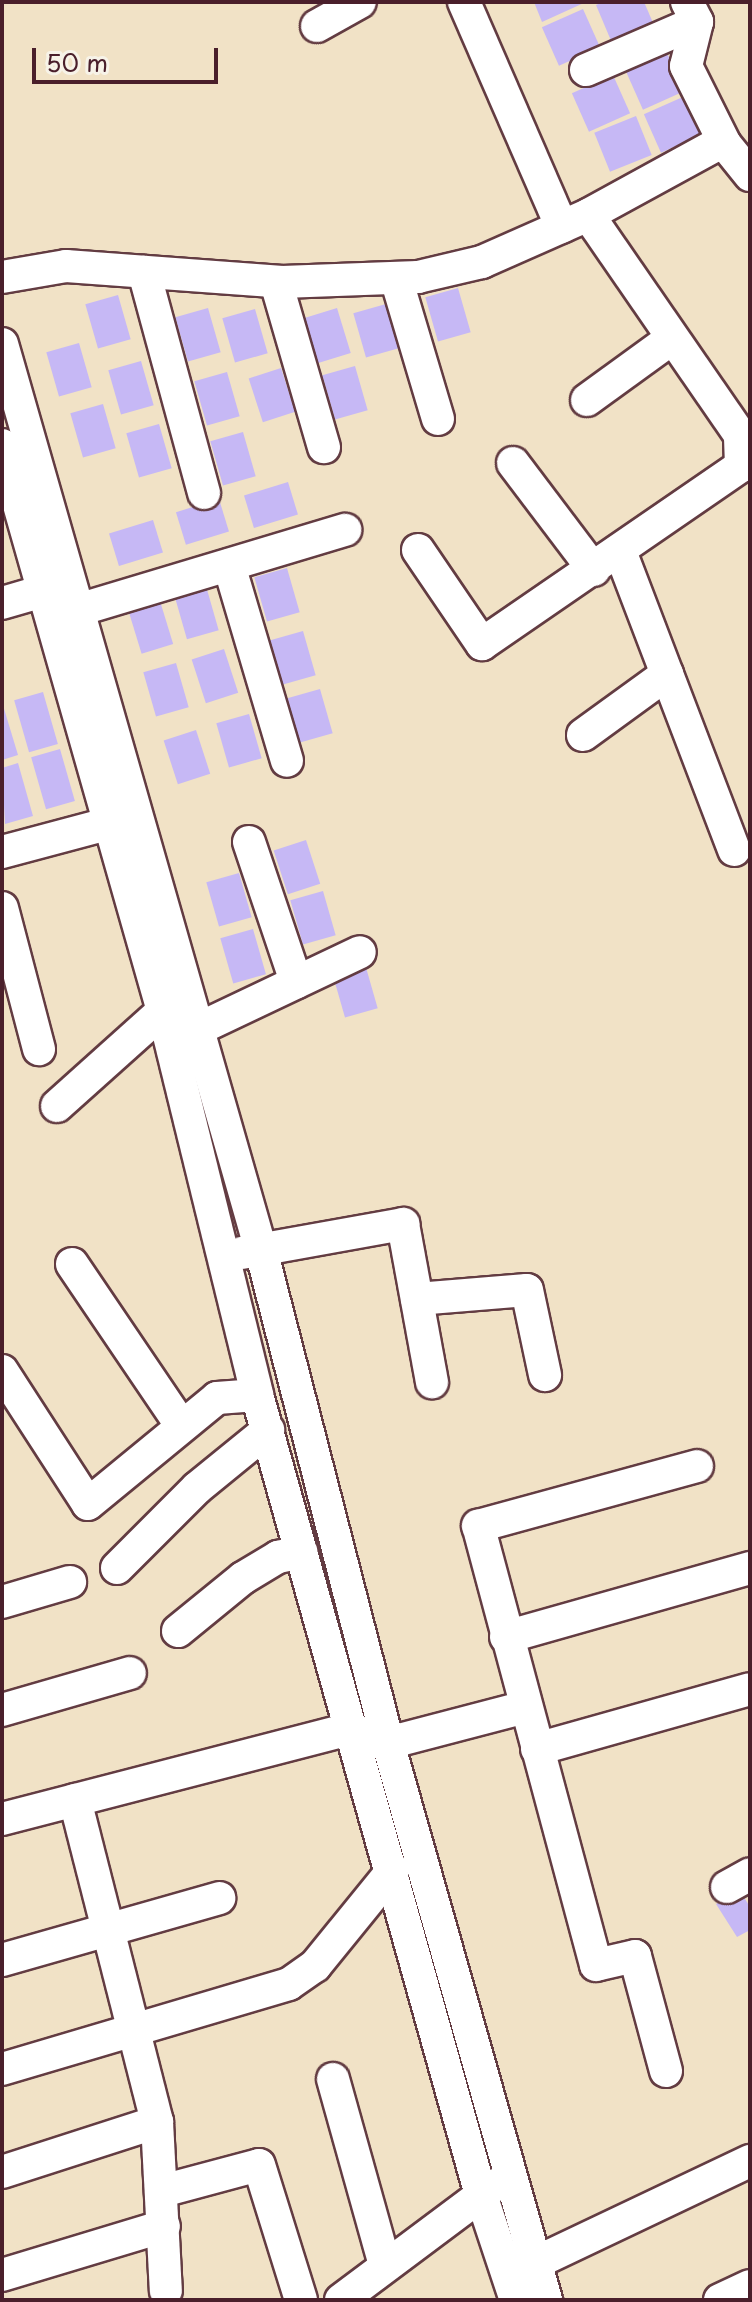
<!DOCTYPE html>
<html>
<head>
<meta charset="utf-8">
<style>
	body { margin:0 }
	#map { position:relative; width:752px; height:2302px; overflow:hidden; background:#f1e2c6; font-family:"Playpen Sans",sans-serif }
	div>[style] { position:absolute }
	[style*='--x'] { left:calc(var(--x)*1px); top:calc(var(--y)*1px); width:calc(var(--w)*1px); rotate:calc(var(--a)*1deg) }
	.building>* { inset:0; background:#c6b8f5; transform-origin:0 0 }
	.roads { filter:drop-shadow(2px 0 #633c42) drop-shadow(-2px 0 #633c42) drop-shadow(0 2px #633c42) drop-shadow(0 -2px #633c42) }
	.minor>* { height:32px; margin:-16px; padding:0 16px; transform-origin:16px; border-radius:16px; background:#fff }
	span { translate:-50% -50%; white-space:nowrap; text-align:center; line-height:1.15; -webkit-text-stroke:6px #f7f3e8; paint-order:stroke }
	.frame { position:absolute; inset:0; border:4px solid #4a1f2b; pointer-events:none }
	.scale { position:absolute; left:32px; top:48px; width:186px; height:36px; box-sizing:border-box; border:4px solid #4a1f2b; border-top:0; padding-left:10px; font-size:24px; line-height:28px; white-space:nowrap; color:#4a1f2b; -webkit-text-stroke:6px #f7f3e8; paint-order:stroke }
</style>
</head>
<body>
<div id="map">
	<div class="building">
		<div style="clip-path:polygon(534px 2px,586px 2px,542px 22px)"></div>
		<div style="clip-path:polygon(603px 2px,644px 2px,654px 25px,612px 43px,596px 5px)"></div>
		<div style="left:583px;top:9px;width:42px;height:45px;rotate:66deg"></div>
		<div style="left:667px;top:53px;width:42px;height:45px;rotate:66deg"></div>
		<div style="left:613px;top:75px;width:42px;height:45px;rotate:66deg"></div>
		<div style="left:685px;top:96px;width:42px;height:45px;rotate:66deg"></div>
		<div style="left:636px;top:116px;width:42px;height:45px;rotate:68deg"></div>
		<div style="left:458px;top:288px;width:46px;height:34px;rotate:74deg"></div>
		<div style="left:118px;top:295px;width:46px;height:34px;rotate:74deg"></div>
		<div style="left:386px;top:304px;width:46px;height:34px;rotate:74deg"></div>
		<div style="left:208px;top:308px;width:46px;height:34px;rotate:74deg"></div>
		<div style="left:337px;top:308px;width:47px;height:34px;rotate:73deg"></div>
		<div style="left:255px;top:309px;width:46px;height:34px;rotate:74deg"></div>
		<div style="left:79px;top:343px;width:46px;height:34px;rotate:74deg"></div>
		<div style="left:141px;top:361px;width:46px;height:34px;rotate:74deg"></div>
		<div style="left:355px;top:366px;width:46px;height:34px;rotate:74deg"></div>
		<div style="left:281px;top:368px;width:46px;height:34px;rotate:72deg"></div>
		<div style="left:227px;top:372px;width:46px;height:34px;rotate:74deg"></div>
		<div style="left:103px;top:404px;width:46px;height:34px;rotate:74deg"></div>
		<div style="left:159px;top:424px;width:46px;height:34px;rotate:74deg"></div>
		<div style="left:243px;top:432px;width:46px;height:34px;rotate:74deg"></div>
		<div style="left:288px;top:482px;width:34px;height:46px;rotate:73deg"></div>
		<div style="left:219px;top:499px;width:34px;height:45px;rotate:73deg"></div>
		<div style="left:153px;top:520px;width:34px;height:46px;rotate:73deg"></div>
		<div style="left:287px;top:568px;width:46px;height:34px;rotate:74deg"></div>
		<div style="left:206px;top:586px;width:46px;height:33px;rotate:74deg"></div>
		<div style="left:160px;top:601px;width:45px;height:33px;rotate:73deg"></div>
		<div style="left:303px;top:631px;width:46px;height:34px;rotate:74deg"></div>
		<div style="left:224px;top:649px;width:46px;height:34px;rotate:72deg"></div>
		<div style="left:176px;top:663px;width:46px;height:34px;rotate:74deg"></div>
		<div style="left:320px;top:689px;width:46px;height:34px;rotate:74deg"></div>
		<div style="left:43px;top:692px;width:54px;height:30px;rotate:74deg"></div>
		<div style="clip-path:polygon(2px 702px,18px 755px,2px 760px)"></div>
		<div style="left:249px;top:714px;width:46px;height:34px;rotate:74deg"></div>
		<div style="left:196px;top:730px;width:46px;height:34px;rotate:72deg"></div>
		<div style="left:60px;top:749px;width:54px;height:30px;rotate:74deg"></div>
		<div style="clip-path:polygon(18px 763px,33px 816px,5px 824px,2px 768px)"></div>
		<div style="left:306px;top:840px;width:46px;height:34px;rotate:72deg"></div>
		<div style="left:239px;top:873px;width:46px;height:34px;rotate:74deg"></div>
		<div style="left:323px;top:891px;width:46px;height:34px;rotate:74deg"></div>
		<div style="left:253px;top:929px;width:47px;height:34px;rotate:74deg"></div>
		<div style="left:365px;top:964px;width:46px;height:34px;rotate:74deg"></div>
		<div style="clip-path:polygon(740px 1891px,750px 1907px,750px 1930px,737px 1937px,716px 1904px)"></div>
	</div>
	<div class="roads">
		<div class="minor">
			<div style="--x:464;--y:2;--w:245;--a:66.5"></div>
			<div style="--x:687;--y:2;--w:22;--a:63"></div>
			<div style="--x:697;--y:22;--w:45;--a:104"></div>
			<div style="--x:686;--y:66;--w:87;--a:63.4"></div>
			<div style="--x:317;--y:26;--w:49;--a:-29.2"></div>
			<div style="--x:586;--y:70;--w:121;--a:-23.4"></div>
			<div style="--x:144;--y:272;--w:229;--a:74.8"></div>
			<div style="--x:2;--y:277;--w:65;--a:-9.8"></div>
			<div style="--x:66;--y:266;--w:217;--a:4.2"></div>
			<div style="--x:282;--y:282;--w:136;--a:-2.1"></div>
			<div style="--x:418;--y:277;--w:66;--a:-13.2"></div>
			<div style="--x:482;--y:262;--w:116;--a:-23.9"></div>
			<div style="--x:588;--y:215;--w:144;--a:-28.7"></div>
			<div style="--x:714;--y:146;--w:11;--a:-10"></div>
			<div style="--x:725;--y:144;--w:40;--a:51"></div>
			<div style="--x:396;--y:278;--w:147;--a:73.4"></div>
			<div style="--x:276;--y:282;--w:172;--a:73.8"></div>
			<div style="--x:2;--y:344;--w:942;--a:74.05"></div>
			<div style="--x:261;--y:1250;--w:509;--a:75.55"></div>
			<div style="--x:388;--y:1743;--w:579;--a:74.16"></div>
			<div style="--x:587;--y:400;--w:104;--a:-36"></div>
			<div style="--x:2;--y:445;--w:588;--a:74.12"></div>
			<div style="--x:163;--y:1011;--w:395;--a:76.2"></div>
			<div style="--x:257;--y:1395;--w:831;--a:74.36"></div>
			<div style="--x:481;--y:2195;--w:111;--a:71.6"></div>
			<div style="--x:513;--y:463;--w:134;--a:52.9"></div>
			<div style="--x:418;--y:550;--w:114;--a:55.8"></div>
			<div style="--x:482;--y:644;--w:314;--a:-34.5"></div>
			<div style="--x:741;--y:466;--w:31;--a:-92"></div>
			<div style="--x:740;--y:435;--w:267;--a:-124.6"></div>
			<div style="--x:620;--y:551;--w:320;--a:69.1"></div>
			<div style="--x:229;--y:565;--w:204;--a:73.5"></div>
			<div style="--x:2;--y:603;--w:65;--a:-16.2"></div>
			<div style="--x:58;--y:616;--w:300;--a:-16.7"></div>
			<div style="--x:583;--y:735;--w:104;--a:-36"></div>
			<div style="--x:249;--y:842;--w:148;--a:71.4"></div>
			<div style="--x:2;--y:852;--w:132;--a:-14.9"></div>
			<div style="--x:2;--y:908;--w:146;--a:75.3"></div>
			<div style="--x:198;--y:1029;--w:179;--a:-25.4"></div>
			<div style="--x:57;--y:1106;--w:142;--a:-41.9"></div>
			<div style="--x:242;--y:1253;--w:164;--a:-10.2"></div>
			<div style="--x:403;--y:1224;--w:161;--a:79.6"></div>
			<div style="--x:72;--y:1264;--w:194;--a:55.9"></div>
			<div style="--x:417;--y:1299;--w:110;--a:-4.7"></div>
			<div style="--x:527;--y:1290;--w:87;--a:78"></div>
			<div style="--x:2;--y:1371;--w:158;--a:57.1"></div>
			<div style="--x:88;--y:1504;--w:167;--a:-39.4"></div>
			<div style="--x:217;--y:1398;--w:40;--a:-4.3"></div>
			<div style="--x:117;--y:1568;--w:113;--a:-45"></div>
			<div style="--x:197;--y:1488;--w:92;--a:-39.2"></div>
			<div style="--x:2;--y:1602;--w:71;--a:-16.4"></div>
			<div style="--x:178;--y:1631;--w:84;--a:-39.2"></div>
			<div style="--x:243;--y:1578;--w:41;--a:-31"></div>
			<div style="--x:278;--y:1557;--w:24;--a:-12"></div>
			<div style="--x:506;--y:1637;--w:254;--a:-15.8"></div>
			<div style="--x:2;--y:1710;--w:133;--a:-16.1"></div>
			<div style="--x:537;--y:1749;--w:221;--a:-15.7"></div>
			<div style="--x:75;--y:1800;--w:332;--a:75.7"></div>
			<div style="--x:157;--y:2122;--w:169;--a:87"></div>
			<div style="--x:2;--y:1819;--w:360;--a:-14.5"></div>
			<div style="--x:351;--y:1729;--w:40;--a:21"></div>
			<div style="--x:388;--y:1743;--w:142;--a:-14.7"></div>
			<div style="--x:727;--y:1887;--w:26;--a:-29"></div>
			<div style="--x:2;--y:1960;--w:226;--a:-15.9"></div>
			<div style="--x:2;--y:2069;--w:299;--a:-16.5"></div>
			<div style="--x:289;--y:1984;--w:32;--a:-35"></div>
			<div style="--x:315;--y:1966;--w:124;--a:-50.9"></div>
			<div style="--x:666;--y:2071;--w:119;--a:-105.1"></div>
			<div style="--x:635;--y:1956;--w:40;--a:167"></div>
			<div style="--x:596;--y:1965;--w:455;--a:-105"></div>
			<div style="--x:478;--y:1526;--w:227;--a:-15.3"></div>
			<div style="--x:333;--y:2079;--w:193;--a:74.4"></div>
			<div style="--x:2;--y:2172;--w:163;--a:-17.9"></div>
			<div style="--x:162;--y:2191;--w:100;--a:-15"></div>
			<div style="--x:259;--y:2165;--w:141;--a:72.7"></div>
			<div style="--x:535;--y:2263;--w:238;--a:-25.4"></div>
			<div style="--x:2;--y:2275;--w:169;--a:-16.8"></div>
			<div style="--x:341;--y:2300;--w:192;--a:-36.8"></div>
			<div style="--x:720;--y:2300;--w:33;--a:-25"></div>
		</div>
	</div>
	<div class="frame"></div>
	<div class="scale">50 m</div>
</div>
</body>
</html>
